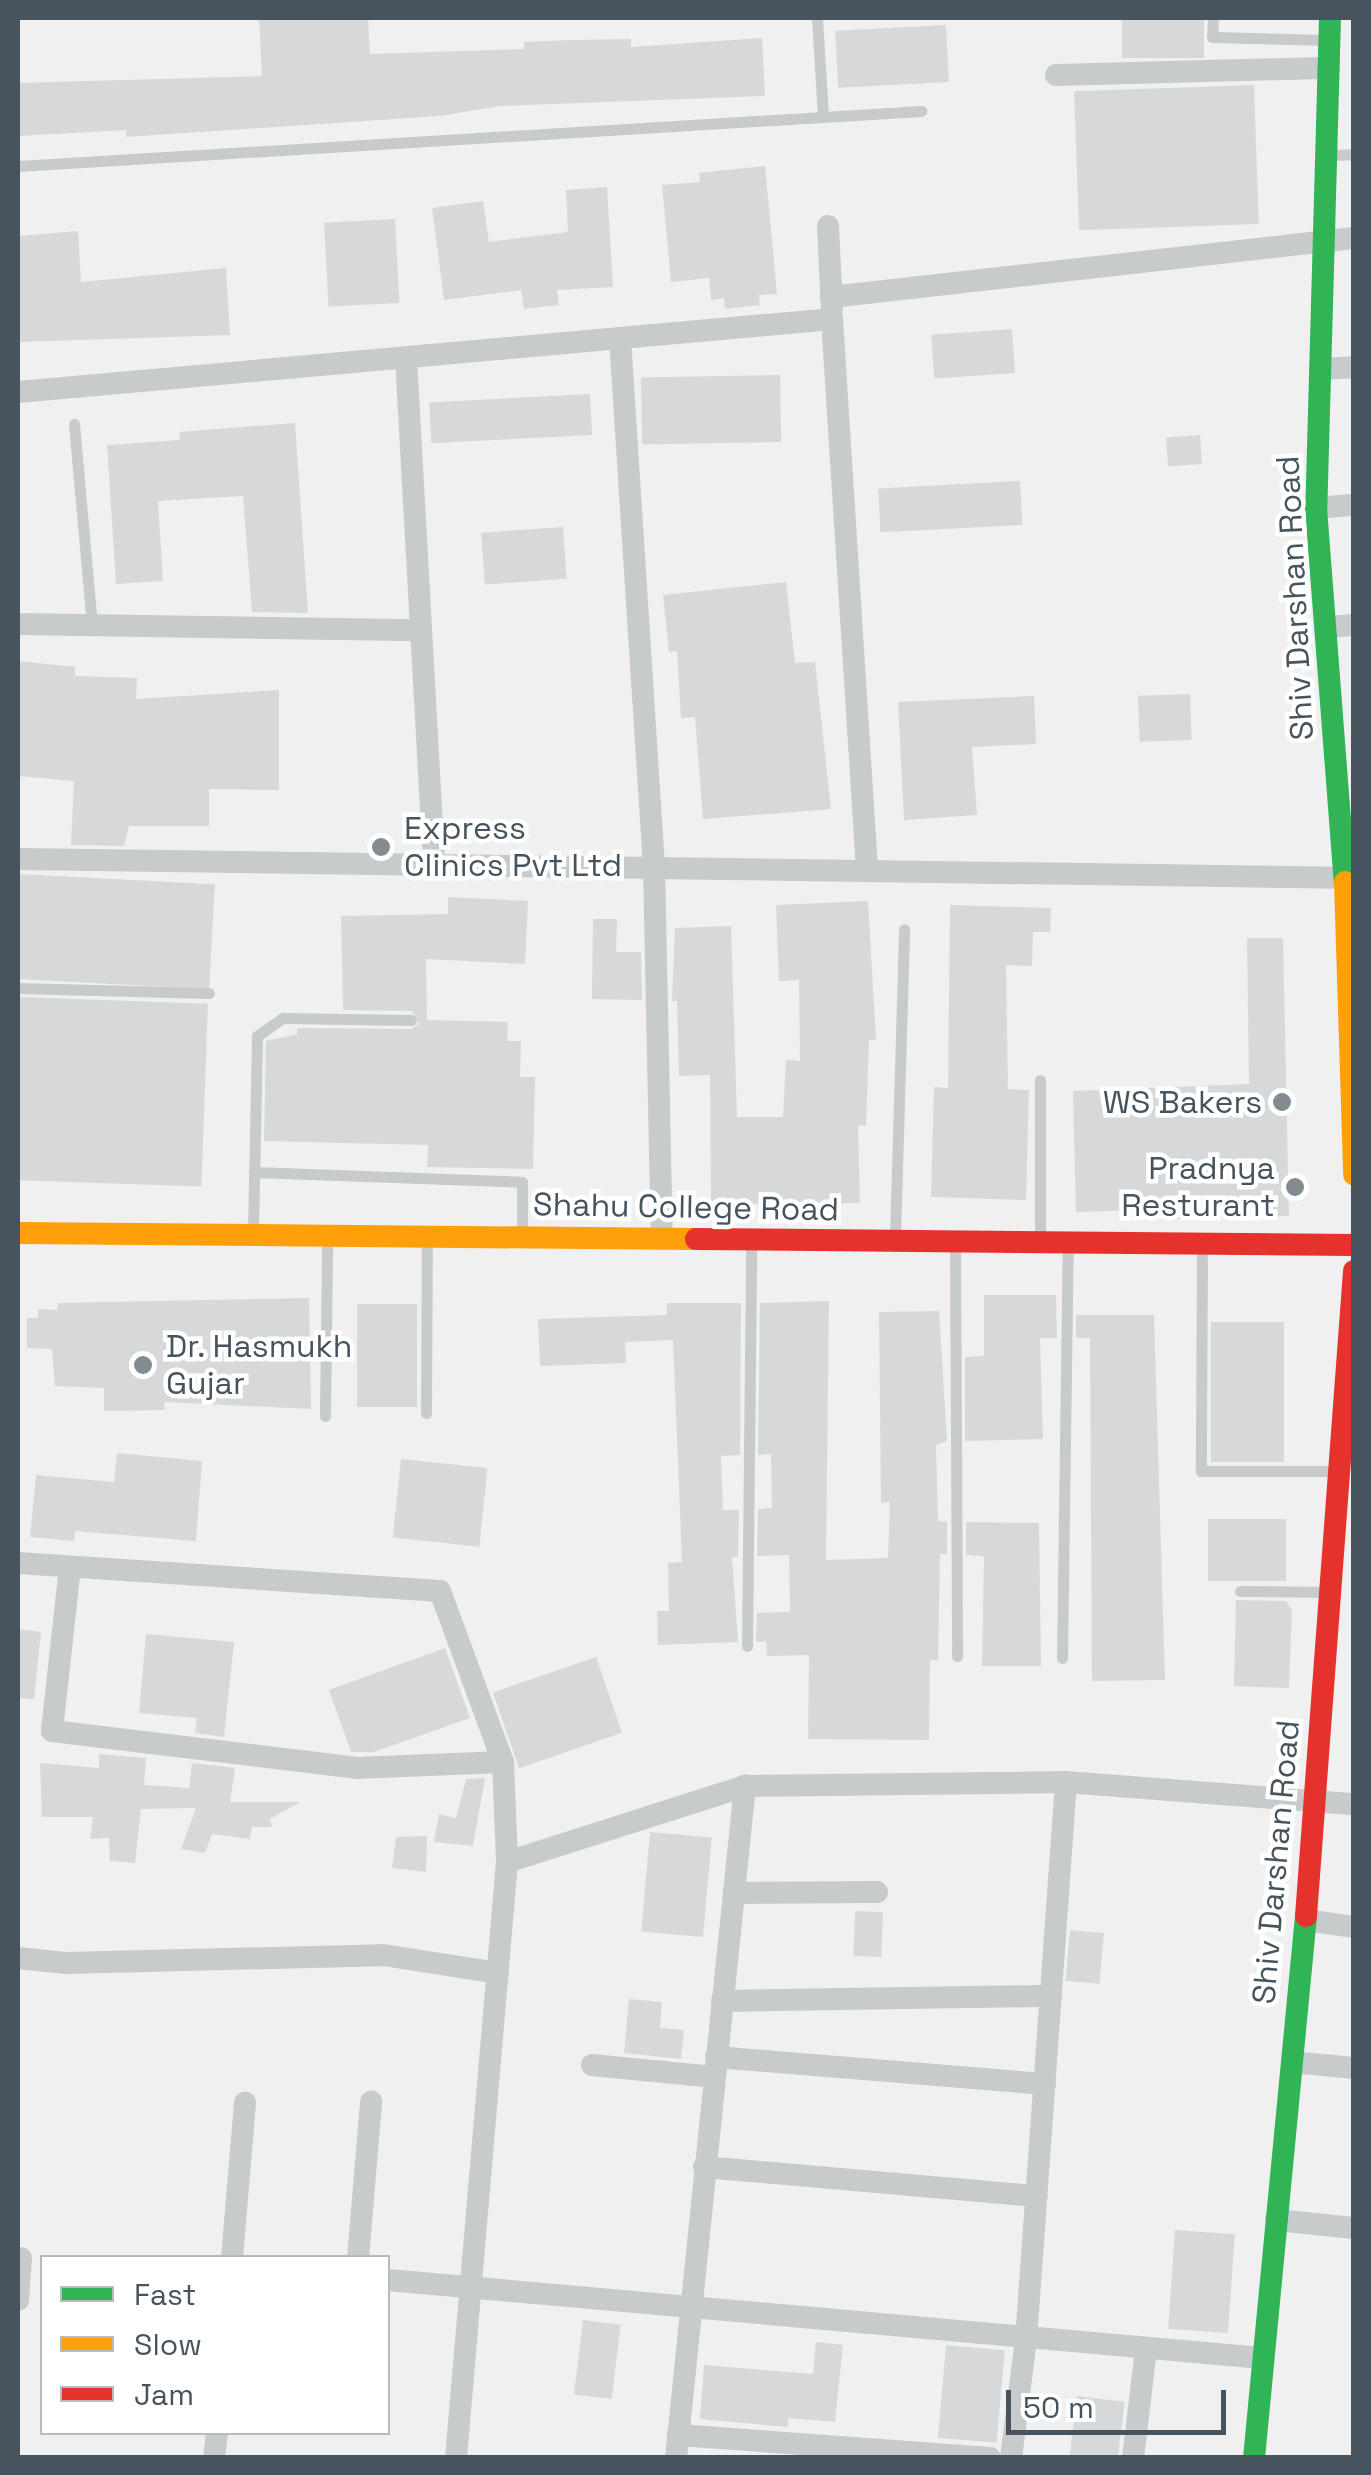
<!DOCTYPE html>
<html>
<head>
<meta charset="utf-8">
<style>
	body { margin:0 }
	#map { position:relative; width:1371px; height:2475px; overflow:hidden; background:#f1f0f0; font-family:"Space Grotesk",sans-serif }
	div>[style] { position:absolute }
	[style*='--x'] { left:calc(var(--x)*1px); top:calc(var(--y)*1px); width:calc(var(--w)*1px); rotate:calc(var(--a)*1deg) }
	.building>* { inset:0; background:#d7d8d9; transform-origin:0 0 }
	.lane>* { height:11px; margin:-5.5px; padding:0 5.5px; transform-origin:5.5px; border-radius:5.5px; background:#c7cbcc }
	.street>* { height:22px; margin:-11px; padding:0 11px; transform-origin:11px; border-radius:11px; background:#c7cbcc }
	.fast>* { height:22px; margin:-11px; padding:0 11px; transform-origin:11px; border-radius:11px; background:#30b455 }
	.slow>* { height:22px; margin:-11px; padding:0 11px; transform-origin:11px; border-radius:11px; background:#ff9f0a }
	.jam>* { height:22px; margin:-11px; padding:0 11px; transform-origin:11px; border-radius:11px; background:#e5322d }
	.dots>* { width:28px; height:28px; translate:-50% -50%; box-sizing:border-box; border:5px solid #fff; border-radius:50% }
	span { translate:-50% -50%; white-space:nowrap; text-align:center; line-height:1.15; -webkit-text-stroke:9px #fff; paint-order:stroke }
	.street-label { font-size:32px; color:#47545d }
	.poi-label { font-size:32px; color:#47545d }
	.left { translate:0 -50%; text-align:left }
	.right { translate:-100% -50%; text-align:right }
	.frame { position:absolute; inset:0; border:20px solid #47545d; pointer-events:none }
	.legend { position:absolute; left:40px; top:2255px; width:350px; height:180px; box-sizing:border-box; background:#fff; border:2px solid #b5bbbe; margin:0; padding:12px 18px; list-style:none; font-size:30px; color:#47545d }
	.legend li { display:flex; align-items:center; gap:20px; height:50px }
	.legend b { width:50px; border:2px solid #b5bbbe }
	.scale { position:absolute; left:1006px; top:2390px; width:220px; height:45px; box-sizing:border-box; border:5px solid #47545d; border-top:0; padding-left:12px; font-size:30px; line-height:35px; white-space:nowrap; color:#47545d; -webkit-text-stroke:8px #fff; paint-order:stroke }
</style>
</head>
<body>
<div id="map">
	<div class="building">
		<div style="clip-path:polygon(259px 18px,368px 18px,370px 54px,524px 49px,524px 42px,571px 40px,631px 39px,631px 47px,762px 38px,765px 96px,501px 106px,439px 116px,126px 137px,126px 130px,18px 136px,18px 83px,262px 76px)"></div>
		<div style="left:1122px;top:18px;width:82px;height:40px"></div>
		<div style="left:946px;top:25px;width:57px;height:111px;rotate:87deg"></div>
		<div style="left:1254px;top:85px;width:139px;height:180px;rotate:88deg"></div>
		<div style="clip-path:polygon(765px 166px,777px 294px,759px 295px,760px 305px,725px 309px,724px 298px,711px 300px,709px 278px,671px 282px,662px 185px,700px 182px,699px 173px)"></div>
		<div style="clip-path:polygon(607px 187px,613px 287px,557px 290px,559px 305px,524px 309px,521px 290px,444px 300px,432px 208px,483px 201px,489px 242px,568px 232px,566px 190px)"></div>
		<div style="left:395px;top:219px;width:84px;height:71px;rotate:87deg"></div>
		<div style="clip-path:polygon(78px 231px,81px 282px,226px 268px,230px 335px,18px 342px,18px 236px)"></div>
		<div style="left:1012px;top:329px;width:44px;height:81px;rotate:86deg"></div>
		<div style="left:780px;top:375px;width:67px;height:139px;rotate:89deg"></div>
		<div style="left:590px;top:394px;width:41px;height:161px;rotate:87deg"></div>
		<div style="clip-path:polygon(295px 423px,308px 613px,252px 612px,243px 496px,158px 501px,163px 581px,116px 584px,107px 445px,180px 440px,179px 432px)"></div>
		<div style="left:1200px;top:435px;width:29px;height:34px;rotate:86deg"></div>
		<div style="left:1020px;top:481px;width:44px;height:142px;rotate:87deg"></div>
		<div style="left:563px;top:527px;width:52px;height:82px;rotate:86deg"></div>
		<div style="clip-path:polygon(786px 582px,795px 663px,815px 662px,831px 809px,703px 819px,695px 717px,681px 718px,677px 651px,669px 652px,663px 595px)"></div>
		<div style="clip-path:polygon(18px 661px,75px 667px,75px 676px,137px 678px,136px 699px,279px 690px,279px 790px,209px 789px,209px 826px,129px 826px,124px 846px,71px 845px,74px 781px,18px 776px)"></div>
		<div style="left:1190px;top:694px;width:46px;height:52px;rotate:88deg"></div>
		<div style="clip-path:polygon(1034px 696px,1036px 744px,972px 747px,977px 815px,904px 820px,898px 702px)"></div>
		<div style="left:18px;top:874px;width:197px;height:105px;rotate:3deg"></div>
		<div style="clip-path:polygon(448px 897px,528px 901px,525px 964px,426px 959px,427px 1020px,508px 1022px,507px 1041px,521px 1041px,520px 1077px,535px 1077px,533px 1169px,427px 1167px,428px 1145px,264px 1141px,266px 1041px,297px 1034px,297px 1028px,411px 1029px,419px 1024px,412px 1011px,343px 1010px,341px 916px,448px 914px)"></div>
		<div style="clip-path:polygon(868px 901px,876px 1040px,869px 1040px,866px 1126px,858px 1125px,860px 1203px,711px 1204px,710px 1075px,679px 1076px,677px 1001px,672px 1001px,675px 928px,731px 926px,737px 1117px,783px 1117px,786px 1060px,800px 1061px,799px 980px,779px 981px,776px 905px)"></div>
		<div style="clip-path:polygon(950px 905px,1051px 908px,1050px 932px,1033px 932px,1032px 966px,1006px 965px,1008px 1089px,1029px 1090px,1026px 1200px,931px 1197px,934px 1087px,948px 1088px)"></div>
		<div style="clip-path:polygon(593px 919px,617px 919px,616px 952px,641px 952px,642px 1000px,592px 999px)"></div>
		<div style="clip-path:polygon(1247px 938px,1283px 938px,1289px 1216px,1169px 1219px,1169px 1209px,1076px 1212px,1073px 1091px,1249px 1084px)"></div>
		<div style="left:18px;top:997px;width:190px;height:183px;rotate:2deg"></div>
		<div style="clip-path:polygon(984px 1295px,1056px 1295px,1057px 1338px,1040px 1338px,1043px 1439px,965px 1441px,965px 1357px,984px 1356px)"></div>
		<div style="clip-path:polygon(309px 1298px,311px 1409px,164px 1402px,165px 1410px,104px 1411px,104px 1388px,55px 1386px,52px 1349px,27px 1348px,27px 1318px,38px 1318px,38px 1309px,57px 1310px,58px 1303px)"></div>
		<div style="clip-path:polygon(829px 1301px,826px 1560px,888px 1558px,890px 1502px,881px 1503px,879px 1312px,939px 1311px,947px 1441px,936px 1445px,938px 1521px,947px 1522px,947px 1554px,940px 1554px,938px 1660px,930px 1660px,929px 1740px,808px 1739px,809px 1655px,767px 1656px,766px 1641px,756px 1642px,757px 1613px,790px 1612px,789px 1555px,757px 1556px,758px 1509px,772px 1508px,771px 1454px,758px 1455px,760px 1303px)"></div>
		<div style="clip-path:polygon(667px 1303px,741px 1303px,740px 1455px,721px 1456px,723px 1510px,739px 1510px,738px 1557px,732px 1557px,738px 1642px,658px 1645px,657px 1611px,669px 1611px,668px 1563px,682px 1562px,673px 1340px,625px 1342px,626px 1363px,540px 1366px,538px 1319px,667px 1315px)"></div>
		<div style="left:357px;top:1304px;width:60px;height:103px"></div>
		<div style="clip-path:polygon(1076px 1315px,1154px 1315px,1165px 1680px,1092px 1681px,1090px 1338px,1076px 1338px)"></div>
		<div style="left:1211px;top:1322px;width:73px;height:140px"></div>
		<div style="clip-path:polygon(117px 1453px,202px 1461px,196px 1541px,75px 1531px,74px 1541px,30px 1537px,36px 1475px,114px 1482px)"></div>
		<div style="left:401px;top:1459px;width:87px;height:79px;rotate:6deg"></div>
		<div style="left:1208px;top:1519px;width:78px;height:62px"></div>
		<div style="clip-path:polygon(966px 1522px,1039px 1523px,1041px 1666px,982px 1666px,984px 1556px,966px 1555px)"></div>
		<div style="clip-path:polygon(1236px 1600px,1286px 1601px,1292px 1611px,1289px 1688px,1234px 1686px)"></div>
		<div style="clip-path:polygon(18px 1629px,41px 1632px,34px 1699px,18px 1698px)"></div>
		<div style="clip-path:polygon(146px 1634px,234px 1642px,224px 1737px,195px 1733px,197px 1718px,139px 1713px)"></div>
		<div style="clip-path:polygon(445px 1648px,470px 1718px,374px 1752px,351px 1752px,329px 1690px)"></div>
		<div style="left:596px;top:1657px;width:80px;height:109px;rotate:71deg"></div>
		<div style="clip-path:polygon(99px 1754px,146px 1758px,144px 1785px,189px 1788px,192px 1763px,235px 1768px,230px 1802px,300px 1802px,270px 1819px,272px 1827px,252px 1827px,250px 1839px,212px 1834px,205px 1853px,181px 1849px,196px 1808px,141px 1809px,135px 1863px,110px 1861px,109px 1838px,90px 1839px,93px 1817px,42px 1817px,40px 1763px,99px 1768px)"></div>
		<div style="clip-path:polygon(485px 1778px,473px 1846px,434px 1842px,439px 1814px,456px 1818px,466px 1779px)"></div>
		<div style="left:650px;top:1832px;width:62px;height:100px;rotate:5deg"></div>
		<div style="clip-path:polygon(427px 1836px,426px 1872px,392px 1868px,396px 1837px)"></div>
		<div style="left:855px;top:1911px;width:28px;height:45px;rotate:2deg"></div>
		<div style="left:1070px;top:1930px;width:34px;height:51px;rotate:5deg"></div>
		<div style="clip-path:polygon(629px 1999px,662px 2002px,660px 2028px,684px 2030px,681px 2059px,624px 2053px)"></div>
		<div style="left:1175px;top:2230px;width:60px;height:99px;rotate:4deg"></div>
		<div style="left:583px;top:2320px;width:38px;height:75px;rotate:7deg"></div>
		<div style="clip-path:polygon(816px 2342px,843px 2345px,835px 2422px,788px 2418px,788px 2427px,700px 2419px,704px 2365px,813px 2374px)"></div>
		<div style="left:946px;top:2345px;width:59px;height:93px;rotate:5deg"></div>
		<div style="left:1077px;top:2396px;width:48px;height:63px;rotate:7deg"></div>
	</div>
	<div class="lane">
		<div style="--x:817;--y:18;--w:99;--a:86.5"></div>
		<div style="--x:1213;--y:18;--w:19;--a:93"></div>
		<div style="--x:1212;--y:37;--w:116;--a:1.5"></div>
		<div style="--x:1331;--y:155;--w:23;--a:-2"></div>
		<div style="--x:18;--y:166;--w:905;--a:-3.49"></div>
		<div style="--x:74;--y:424;--w:203;--a:84.9"></div>
		<div style="--x:18;--y:988;--w:191;--a:1.5"></div>
		<div style="--x:1040;--y:1080;--w:161;--a:90"></div>
		<div style="--x:254;--y:1172;--w:268;--a:2.1"></div>
		<div style="--x:522;--y:1182;--w:52;--a:90"></div>
		<div style="--x:253;--y:1230;--w:194;--a:-88.8"></div>
		<div style="--x:257;--y:1036;--w:32;--a:-35"></div>
		<div style="--x:283;--y:1018;--w:128;--a:0.9"></div>
		<div style="--x:895;--y:1237;--w:308;--a:-88.3"></div>
		<div style="--x:955;--y:1245;--w:411;--a:89.7"></div>
		<div style="--x:1202;--y:1248;--w:223;--a:90.3"></div>
		<div style="--x:1201;--y:1471;--w:133;--a:0"></div>
		<div style="--x:426;--y:1413;--w:172;--a:-89.7"></div>
		<div style="--x:325;--y:1416;--w:176;--a:-89.3"></div>
		<div style="--x:1240;--y:1591;--w:89;--a:0.6"></div>
		<div style="--x:747;--y:1646;--w:406;--a:-89.4"></div>
		<div style="--x:1062;--y:1658;--w:410;--a:-89.2"></div>
	</div>
	<div class="street">
		<div style="--x:1056;--y:75;--w:273;--a:-1.5"></div>
		<div style="--x:828;--y:226;--w:84;--a:87.3"></div>
		<div style="--x:831;--y:297;--w:526;--a:-6.44"></div>
		<div style="--x:620;--y:338;--w:529;--a:86.32"></div>
		<div style="--x:654;--y:866;--w:373;--a:88.8"></div>
		<div style="--x:406;--y:358;--w:505;--a:86.82"></div>
		<div style="--x:1320;--y:369;--w:34;--a:-3"></div>
		<div style="--x:18;--y:392;--w:817;--a:-5.12"></div>
		<div style="--x:832;--y:319;--w:551;--a:86.36"></div>
		<div style="--x:1316;--y:508;--w:38;--a:-5"></div>
		<div style="--x:18;--y:624;--w:403;--a:0.9"></div>
		<div style="--x:1326;--y:627;--w:28;--a:-4"></div>
		<div style="--x:18;--y:859;--w:1336;--a:0.81"></div>
		<div style="--x:18;--y:1563;--w:423;--a:3.8"></div>
		<div style="--x:440;--y:1591;--w:182;--a:69.8"></div>
		<div style="--x:503;--y:1762;--w:100;--a:87.7"></div>
		<div style="--x:70;--y:1567;--w:165;--a:96.3"></div>
		<div style="--x:52;--y:1731;--w:306;--a:6.9"></div>
		<div style="--x:356;--y:1768;--w:147;--a:-2.3"></div>
		<div style="--x:734;--y:1893;--w:143;--a:-0.4"></div>
		<div style="--x:1306;--y:1920;--w:49;--a:8.3"></div>
		<div style="--x:18;--y:1958;--w:48;--a:5.9"></div>
		<div style="--x:66;--y:1963;--w:317;--a:-1.4"></div>
		<div style="--x:383;--y:1955;--w:116;--a:8.9"></div>
		<div style="--x:722;--y:2001;--w:329;--a:-0.9"></div>
		<div style="--x:716;--y:2057;--w:330;--a:4.7"></div>
		<div style="--x:1292;--y:2062;--w:62;--a:5.5"></div>
		<div style="--x:592;--y:2065;--w:123;--a:5.6"></div>
		<div style="--x:704;--y:2167;--w:334;--a:5"></div>
		<div style="--x:1276;--y:2220;--w:78;--a:5.9"></div>
		<div style="--x:232;--y:2258;--w:156;--a:-85.2"></div>
		<div style="--x:358;--y:2258;--w:157;--a:-85.2"></div>
		<div style="--x:388;--y:2280;--w:877;--a:5.1"></div>
		<div style="--x:18;--y:2300;--w:42;--a:-85.9"></div>
		<div style="--x:678;--y:2435;--w:313;--a:4.2"></div>
		<div style="--x:214;--y:2458;--w:26;--a:-83"></div>
		<div style="--x:456;--y:2458;--w:598;--a:-85.11"></div>
		<div style="--x:507;--y:1862;--w:250;--a:-17.7"></div>
		<div style="--x:745;--y:1786;--w:321;--a:-0.7"></div>
		<div style="--x:1066;--y:1782;--w:289;--a:4.4"></div>
		<div style="--x:676;--y:2458;--w:676;--a:-84.14"></div>
		<div style="--x:1011;--y:2458;--w:119;--a:-82.8"></div>
		<div style="--x:1026;--y:2340;--w:559;--a:-85.9"></div>
		<div style="--x:1133;--y:2458;--w:110;--a:-83.2"></div>
	</div>
	<div class="fast">
		<div style="--x:1330;--y:18;--w:490;--a:91.6"></div>
		<div style="--x:1316;--y:508;--w:375;--a:85.6"></div>
		<div style="--x:1254;--y:2458;--w:544;--a:-84.52"></div>
	</div>
	<div class="slow">
		<div style="--x:1345;--y:882;--w:293;--a:88.2"></div>
		<div style="--x:18;--y:1233;--w:678;--a:0.51"></div>
	</div>
	<div class="jam">
		<div style="--x:696;--y:1239;--w:658;--a:0.52"></div>
		<div style="--x:1306;--y:1916;--w:647;--a:-85.74"></div>
	</div>
	<div class="dots">
		<div style="left:381px;top:847px;background:#828b90"></div>
		<div style="left:1282px;top:1102px;background:#828b90"></div>
		<div style="left:1295px;top:1187px;background:#828b90"></div>
		<div style="left:143px;top:1365px;background:#828b90"></div>
	</div>
	<div class="street-label">
		<span style="left:1295px;top:598px;rotate:-93deg">Shiv Darshan Road</span>
		<span style="left:686px;top:1207px;rotate:1deg">Shahu College Road</span>
		<span style="left:1276px;top:1862px;rotate:-85deg">Shiv Darshan Road</span>
	</div>
	<div class="poi-label">
		<span class="left" style="left:404px;top:847px">Express<br>Clinics Pvt Ltd</span>
		<span class="right" style="left:1262px;top:1102px">WS Bakers</span>
		<span class="right" style="left:1275px;top:1187px">Pradnya<br>Resturant</span>
		<span class="left" style="left:166px;top:1365px">Dr. Hasmukh<br>Gujar</span>
	</div>
	<div class="frame"></div>
	<ul class="legend">
	<li><b style="height:12px;background:#30b455"></b>Fast</li>
	<li><b style="height:12px;background:#ff9f0a"></b>Slow</li>
	<li><b style="height:12px;background:#e5322d"></b>Jam</li>
	</ul>
	<div class="scale">50 m</div>
</div>
</body>
</html>
